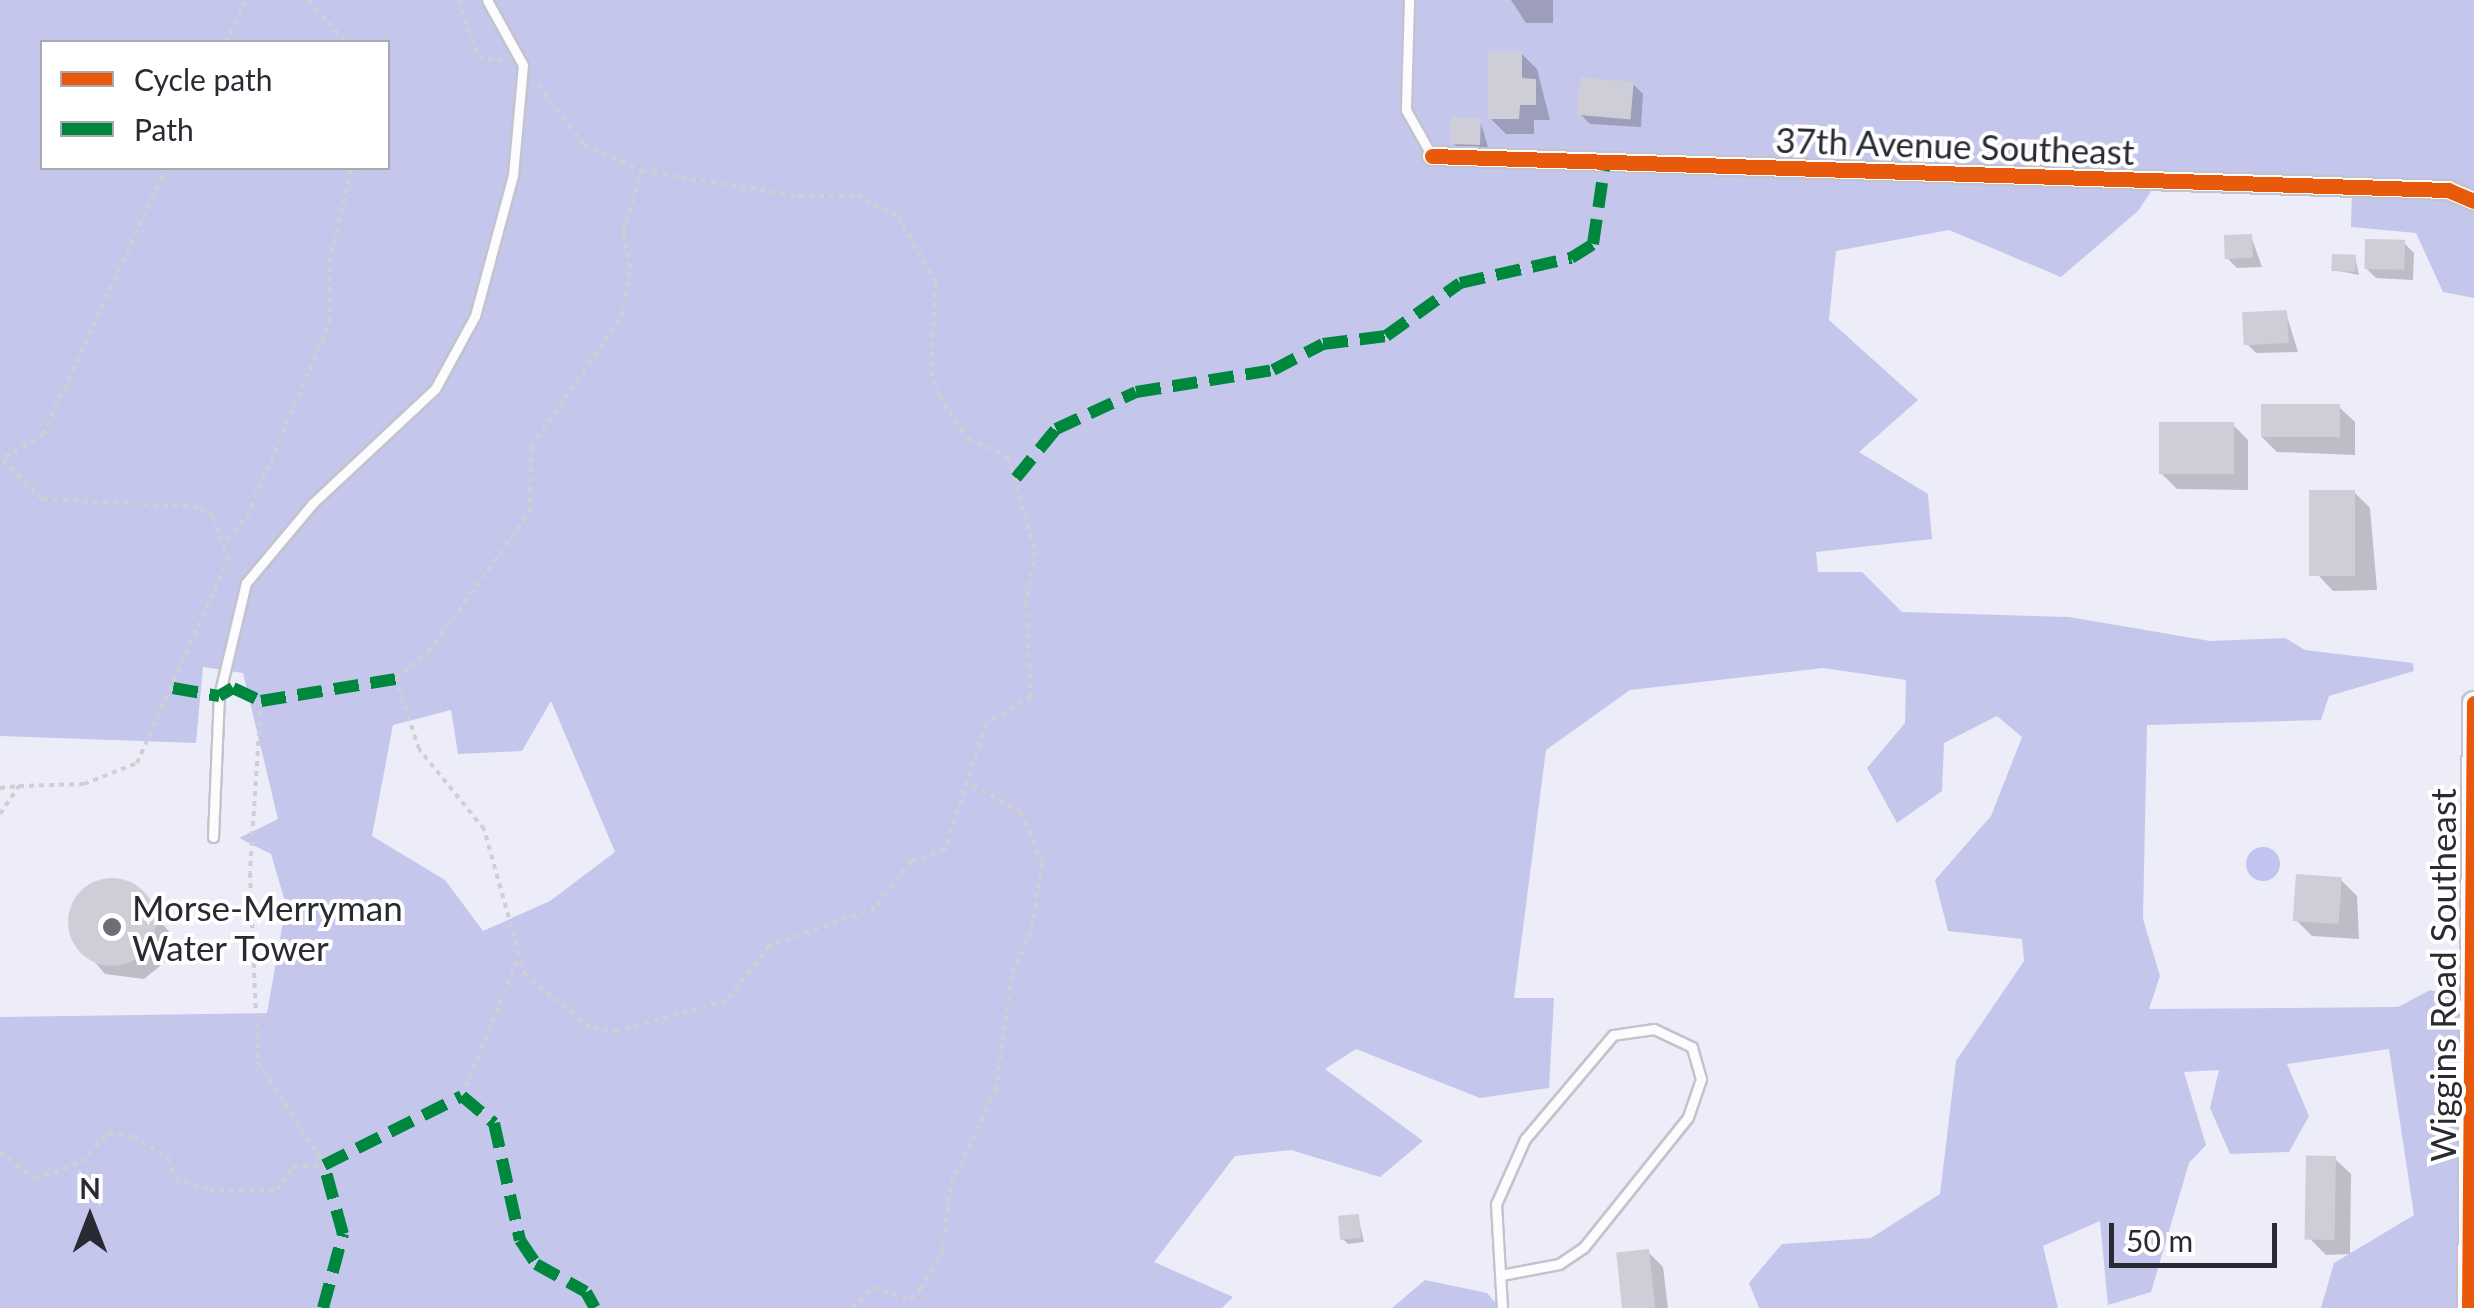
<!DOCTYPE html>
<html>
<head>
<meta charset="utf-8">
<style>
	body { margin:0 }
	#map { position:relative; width:2474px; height:1308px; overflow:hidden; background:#ecedf9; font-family:Lato,sans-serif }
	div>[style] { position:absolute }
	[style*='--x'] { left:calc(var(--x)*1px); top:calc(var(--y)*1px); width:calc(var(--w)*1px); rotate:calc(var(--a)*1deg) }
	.forest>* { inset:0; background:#c5c6ec }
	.water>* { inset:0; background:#c1c3f0 }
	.round { border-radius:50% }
	.shadow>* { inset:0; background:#0003 }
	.building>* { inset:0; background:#cdced7; transform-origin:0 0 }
	.path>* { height:4px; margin-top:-2px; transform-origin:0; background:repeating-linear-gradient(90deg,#cfcfd3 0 5px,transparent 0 10px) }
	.roads { filter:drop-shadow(2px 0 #c2c3cd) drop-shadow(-2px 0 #c2c3cd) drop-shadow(0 2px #c2c3cd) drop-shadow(0 -2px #c2c3cd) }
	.service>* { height:9px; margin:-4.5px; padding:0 4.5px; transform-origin:4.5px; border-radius:4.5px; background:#fcfcfe }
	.minor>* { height:18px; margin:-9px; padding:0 9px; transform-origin:9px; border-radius:9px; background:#fcfcfe }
	.tertiary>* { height:22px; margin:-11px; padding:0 11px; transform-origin:11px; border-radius:11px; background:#fcfcfe }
	.quiet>* { height:12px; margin-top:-6px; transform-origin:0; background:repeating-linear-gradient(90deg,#00873e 0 25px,transparent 0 37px) }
	.cycleway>* { height:15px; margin:-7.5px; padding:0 7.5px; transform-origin:7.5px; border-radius:7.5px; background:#e8590c }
	.dots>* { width:28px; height:28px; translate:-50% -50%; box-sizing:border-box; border:5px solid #fff; border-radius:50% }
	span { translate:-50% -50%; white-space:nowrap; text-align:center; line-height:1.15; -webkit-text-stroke:8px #fff; paint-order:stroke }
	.street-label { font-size:35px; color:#292a32 }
	.poi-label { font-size:35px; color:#292a32 }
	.left { translate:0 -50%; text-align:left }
	.legend { position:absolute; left:40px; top:40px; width:350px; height:130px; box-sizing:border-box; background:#fff; border:2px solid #a9aaad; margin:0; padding:12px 18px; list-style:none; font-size:30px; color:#292a32 }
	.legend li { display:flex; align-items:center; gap:20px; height:50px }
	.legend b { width:50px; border:2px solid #a9aaad }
	.north { position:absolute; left:40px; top:1168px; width:100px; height:100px; -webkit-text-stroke:8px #fff; paint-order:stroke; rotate:0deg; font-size:28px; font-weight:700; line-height:40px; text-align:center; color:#292a32 }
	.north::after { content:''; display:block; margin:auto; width:35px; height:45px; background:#292a32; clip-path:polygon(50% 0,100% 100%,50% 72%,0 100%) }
	.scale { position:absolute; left:2109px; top:1223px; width:168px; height:45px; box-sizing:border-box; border:5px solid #292a32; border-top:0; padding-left:12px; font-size:30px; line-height:35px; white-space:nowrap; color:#292a32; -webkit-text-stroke:8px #fff; paint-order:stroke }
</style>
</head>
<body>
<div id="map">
	<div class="forest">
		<div style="clip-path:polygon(evenodd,0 0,2474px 0,2474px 298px,2443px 292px,2416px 233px,2351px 227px,2352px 188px,2158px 181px,2138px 211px,2061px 277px,1949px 230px,1836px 251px,1829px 320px,1918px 400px,1859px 452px,1928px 494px,1932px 539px,1816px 552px,1818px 572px,1862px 572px,1902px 612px,2069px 617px,2210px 641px,2285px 638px,2305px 650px,2413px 663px,2414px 671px,2329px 696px,2321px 720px,2147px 725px,2143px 919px,2160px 976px,2149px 1009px,2398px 1007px,2430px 990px,2474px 1002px,2474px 1308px,2321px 1308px,2334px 1263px,2414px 1215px,2389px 1049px,2287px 1064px,2309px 1116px,2289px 1152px,2230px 1154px,2210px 1108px,2219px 1070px,2184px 1072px,2206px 1145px,2189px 1163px,2151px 1292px,2108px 1305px,2100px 1221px,2043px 1246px,2058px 1308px,1759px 1308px,1749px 1283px,1782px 1244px,1871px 1238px,1940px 1194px,1956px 1061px,2024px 961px,2022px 939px,1948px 931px,1935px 880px,1991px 816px,2022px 737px,1997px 716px,1944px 743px,1942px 791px,1897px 823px,1867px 768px,1905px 723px,1906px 680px,1823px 668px,1630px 690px,1546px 750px,1514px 998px,1554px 998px,1549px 1088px,1480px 1098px,1356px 1049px,1325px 1069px,1423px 1141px,1380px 1177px,1291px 1150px,1235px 1156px,1154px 1262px,1233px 1297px,1222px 1308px,0 1308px,0 1017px,267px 1013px,286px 905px,271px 854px,239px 838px,278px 819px,243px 673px,203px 667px,196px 743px,0 736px,0 0,42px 42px,388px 42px,388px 168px,42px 168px,42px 42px,0 0,551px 701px,615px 852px,550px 901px,483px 931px,445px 880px,372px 836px,393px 725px,451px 710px,458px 754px,522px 751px,551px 701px)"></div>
		<div style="clip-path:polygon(1425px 1280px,1487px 1293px,1500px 1308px,1392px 1308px)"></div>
	</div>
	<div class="water">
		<div class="round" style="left:2246px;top:847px;width:34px;height:34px"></div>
	</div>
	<div class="shadow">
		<div style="clip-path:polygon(1511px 0,1553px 0,1553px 23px,1526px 23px)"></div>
		<div style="clip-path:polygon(1521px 53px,1537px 69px,1550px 120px,1534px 120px,1534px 134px,1506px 134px,1490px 118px)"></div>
		<div style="clip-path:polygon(1633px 84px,1643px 94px,1641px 127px,1590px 124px,1580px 114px)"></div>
		<div style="clip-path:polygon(1480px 120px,1490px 154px,1463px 153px,1453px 143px)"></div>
		<div style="clip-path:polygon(2251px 236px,2262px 267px,2237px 268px,2227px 258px)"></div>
		<div style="clip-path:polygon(2404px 243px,2414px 253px,2413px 280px,2376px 278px,2366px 268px)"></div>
		<div style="clip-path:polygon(2355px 257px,2359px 275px,2334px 270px)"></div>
		<div style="clip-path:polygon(2286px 313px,2298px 352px,2256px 353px,2246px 343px)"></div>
		<div style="clip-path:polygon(2339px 407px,2355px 422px,2355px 455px,2277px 452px,2261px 436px)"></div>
		<div style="clip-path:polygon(2233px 425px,2248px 440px,2248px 490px,2177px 489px,2161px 473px)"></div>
		<div style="clip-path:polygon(2354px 492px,2370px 508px,2377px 590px,2333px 591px,2318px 575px)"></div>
		<div style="clip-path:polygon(2341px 880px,2357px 896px,2359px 939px,2312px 936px,2296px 920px)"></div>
		<div style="clip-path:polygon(102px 882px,130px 884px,171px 934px,165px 962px,144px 979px,105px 974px,72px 935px,79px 897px)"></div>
		<div style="clip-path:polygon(2335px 1159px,2351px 1174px,2350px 1254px,2326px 1255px,2310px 1239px)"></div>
		<div style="clip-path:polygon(1358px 1216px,1364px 1242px,1348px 1244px,1343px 1239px)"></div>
		<div style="clip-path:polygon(1648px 1252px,1663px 1267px,1668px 1308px,1625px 1308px)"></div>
	</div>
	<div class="building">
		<div style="clip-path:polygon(1488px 51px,1522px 51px,1522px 78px,1536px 79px,1536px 105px,1520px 105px,1519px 119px,1488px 119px)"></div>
		<div style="left:1580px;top:77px;width:54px;height:38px;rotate:5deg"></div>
		<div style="left:1451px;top:117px;width:30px;height:27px;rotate:2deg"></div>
		<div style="left:2252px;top:234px;width:24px;height:28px;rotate:88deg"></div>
		<div style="left:2365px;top:239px;width:40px;height:30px;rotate:1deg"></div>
		<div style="left:2332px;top:254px;width:24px;height:17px;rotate:2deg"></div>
		<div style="left:2287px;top:310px;width:33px;height:45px;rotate:87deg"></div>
		<div style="left:2261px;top:404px;width:79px;height:33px"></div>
		<div style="left:2159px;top:422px;width:75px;height:52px"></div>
		<div style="left:2309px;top:490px;width:46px;height:86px"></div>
		<div style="left:2296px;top:874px;width:46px;height:47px;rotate:4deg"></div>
		<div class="round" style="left:68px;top:878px;width:88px;height:88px"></div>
		<div style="left:2336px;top:1156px;width:84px;height:30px;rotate:91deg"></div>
		<div style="left:1359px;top:1214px;width:24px;height:21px;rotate:85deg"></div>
		<div style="left:1649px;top:1249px;width:59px;height:33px;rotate:84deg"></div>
	</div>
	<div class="path">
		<div style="--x:308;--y:0;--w:57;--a:47.9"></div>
		<div style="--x:459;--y:0;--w:60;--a:71.6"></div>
		<div style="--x:478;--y:57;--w:26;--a:9"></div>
		<div style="--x:226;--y:42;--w:47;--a:-64.5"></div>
		<div style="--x:538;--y:85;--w:76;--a:52.5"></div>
		<div style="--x:584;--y:145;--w:64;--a:24.1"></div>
		<div style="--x:642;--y:171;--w:159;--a:9"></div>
		<div style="--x:799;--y:196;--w:58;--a:-1"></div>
		<div style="--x:857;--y:195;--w:47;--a:28.2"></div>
		<div style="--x:898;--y:217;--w:75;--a:59.7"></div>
		<div style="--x:936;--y:282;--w:89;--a:93.2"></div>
		<div style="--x:931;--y:371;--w:25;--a:72"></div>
		<div style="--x:939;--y:395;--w:53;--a:56.6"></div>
		<div style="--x:968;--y:439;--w:44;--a:24.2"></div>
		<div style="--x:1008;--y:457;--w:99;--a:74.1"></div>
		<div style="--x:1035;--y:552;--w:52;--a:100"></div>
		<div style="--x:1026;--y:603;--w:94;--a:87"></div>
		<div style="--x:1031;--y:697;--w:52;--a:149"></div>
		<div style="--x:986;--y:724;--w:133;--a:108"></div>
		<div style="--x:945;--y:850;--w:36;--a:162"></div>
		<div style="--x:911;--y:861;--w:59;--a:127.5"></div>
		<div style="--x:875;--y:908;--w:113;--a:160.3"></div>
		<div style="--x:769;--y:946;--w:70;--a:128"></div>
		<div style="--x:726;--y:1001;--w:112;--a:164.5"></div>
		<div style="--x:618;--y:1031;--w:28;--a:-172"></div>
		<div style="--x:590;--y:1027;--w:83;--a:-141.3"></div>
		<div style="--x:525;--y:975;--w:152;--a:-105.7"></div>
		<div style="--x:484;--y:829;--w:103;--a:-129.1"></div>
		<div style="--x:419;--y:749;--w:74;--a:-108.2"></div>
		<div style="--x:396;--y:679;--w:43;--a:-40.3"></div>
		<div style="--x:429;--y:651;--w:172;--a:-54"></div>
		<div style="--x:530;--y:512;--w:65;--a:-89.1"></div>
		<div style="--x:531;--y:447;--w:160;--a:-55.2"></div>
		<div style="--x:622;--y:316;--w:49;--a:-80.5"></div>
		<div style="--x:630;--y:268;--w:38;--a:-101"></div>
		<div style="--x:623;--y:231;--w:63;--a:-72.4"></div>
		<div style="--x:5;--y:457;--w:44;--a:-30.1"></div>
		<div style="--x:43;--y:435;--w:294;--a:-65.3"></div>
		<div style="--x:227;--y:540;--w:31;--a:-50"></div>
		<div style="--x:247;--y:516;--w:211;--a:-66.8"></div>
		<div style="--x:330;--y:322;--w:60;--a:-91"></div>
		<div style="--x:329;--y:262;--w:97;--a:-76.3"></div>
		<div style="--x:261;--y:701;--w:172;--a:93.7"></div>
		<div style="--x:250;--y:873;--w:189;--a:87.6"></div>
		<div style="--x:258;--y:1062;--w:122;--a:57.3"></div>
		<div style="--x:0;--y:788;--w:19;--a:-6"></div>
		<div style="--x:0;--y:814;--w:34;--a:-56"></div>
		<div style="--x:19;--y:786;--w:65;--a:-1.8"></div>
		<div style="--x:84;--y:784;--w:57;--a:-21.6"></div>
		<div style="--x:137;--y:763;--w:222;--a:-65.9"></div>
		<div style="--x:228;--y:560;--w:46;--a:-108.8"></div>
		<div style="--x:213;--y:516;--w:17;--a:-149"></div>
		<div style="--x:198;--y:507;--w:156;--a:-177.1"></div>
		<div style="--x:42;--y:499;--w:59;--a:-135"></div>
		<div style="--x:462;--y:1096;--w:146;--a:-67.8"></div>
		<div style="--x:0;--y:1152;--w:44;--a:37.6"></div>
		<div style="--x:35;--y:1179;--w:50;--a:-19.9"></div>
		<div style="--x:82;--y:1162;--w:39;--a:-48"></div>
		<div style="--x:108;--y:1133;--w:25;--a:9"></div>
		<div style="--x:133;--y:1137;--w:41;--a:31"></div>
		<div style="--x:168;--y:1158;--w:21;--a:71"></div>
		<div style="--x:175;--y:1178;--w:36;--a:19"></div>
		<div style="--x:209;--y:1190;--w:68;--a:0"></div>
		<div style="--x:277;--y:1190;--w:28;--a:-55"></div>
		<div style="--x:293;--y:1167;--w:31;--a:-4"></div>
		<div style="--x:852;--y:1308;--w:30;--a:-44"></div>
		<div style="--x:874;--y:1287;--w:38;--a:20"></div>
		<div style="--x:910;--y:1300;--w:16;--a:-45"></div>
		<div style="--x:921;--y:1289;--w:43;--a:-60.4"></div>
		<div style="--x:942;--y:1252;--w:69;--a:-82.5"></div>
		<div style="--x:951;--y:1184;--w:104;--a:-64.4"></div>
		<div style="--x:996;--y:1090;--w:118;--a:-82.2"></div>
		<div style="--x:1012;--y:973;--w:49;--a:-66"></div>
		<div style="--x:1032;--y:928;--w:66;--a:-81.3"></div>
		<div style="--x:1042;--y:863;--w:55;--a:-112.4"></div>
		<div style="--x:1021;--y:812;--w:57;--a:-151.6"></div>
	</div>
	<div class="roads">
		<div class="service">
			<div style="--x:1409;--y:0;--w:110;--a:91.6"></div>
			<div style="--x:1406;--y:110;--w:53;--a:60.5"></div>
			<div style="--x:213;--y:837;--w:141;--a:-87.6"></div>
			<div style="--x:219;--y:696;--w:116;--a:-76.6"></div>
			<div style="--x:246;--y:583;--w:103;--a:-50.1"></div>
			<div style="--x:312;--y:504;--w:168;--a:-43.1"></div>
			<div style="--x:435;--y:389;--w:83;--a:-61.3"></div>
			<div style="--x:475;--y:316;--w:146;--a:-74.9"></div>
			<div style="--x:513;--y:175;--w:110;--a:-84.8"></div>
			<div style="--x:523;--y:65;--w:74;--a:-119"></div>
			<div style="--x:1501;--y:1275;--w:59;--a:-10.7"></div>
			<div style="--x:1559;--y:1264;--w:30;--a:-34"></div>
			<div style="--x:1584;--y:1247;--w:166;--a:-51.3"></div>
			<div style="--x:1688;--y:1117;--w:40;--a:-71.1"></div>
			<div style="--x:1701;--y:1079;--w:33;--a:-106"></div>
			<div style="--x:1692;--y:1047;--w:42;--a:-154.7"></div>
			<div style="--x:1654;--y:1029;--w:41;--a:171.7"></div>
			<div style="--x:1613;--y:1035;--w:136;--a:130.2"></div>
			<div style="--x:1525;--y:1139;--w:71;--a:114"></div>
			<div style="--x:1496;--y:1204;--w:104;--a:86.7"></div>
		</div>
		<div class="minor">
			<div style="--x:1432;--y:156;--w:1017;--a:1.92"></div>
			<div style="--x:2448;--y:190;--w:28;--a:23"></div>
		</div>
		<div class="tertiary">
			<div style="--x:2469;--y:1308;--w:605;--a:-89.53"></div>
		</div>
	</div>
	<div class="quiet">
		<div style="--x:1016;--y:478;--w:63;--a:-50.8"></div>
		<div style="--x:1056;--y:429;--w:88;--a:-24.8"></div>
		<div style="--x:1136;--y:392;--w:139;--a:-9.1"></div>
		<div style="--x:1273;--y:370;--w:56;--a:-27.5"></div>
		<div style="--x:1323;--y:344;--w:64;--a:-7.2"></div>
		<div style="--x:1386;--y:336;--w:91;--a:-35.6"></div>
		<div style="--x:1460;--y:283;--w:114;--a:-12.7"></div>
		<div style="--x:1571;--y:258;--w:26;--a:-32"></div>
		<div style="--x:1593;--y:244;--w:82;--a:-81.6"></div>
		<div style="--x:173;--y:688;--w:47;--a:9.9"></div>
		<div style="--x:219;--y:696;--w:16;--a:-30"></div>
		<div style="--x:233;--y:688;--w:31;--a:25"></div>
		<div style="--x:261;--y:701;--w:137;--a:-9.3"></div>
		<div style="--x:323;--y:1308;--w:77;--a:-74.9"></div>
		<div style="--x:343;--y:1234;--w:72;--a:-105.4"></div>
		<div style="--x:324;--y:1165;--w:154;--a:-26.6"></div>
		<div style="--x:462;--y:1096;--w:42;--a:40.2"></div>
		<div style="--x:494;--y:1123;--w:120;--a:77.5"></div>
		<div style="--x:520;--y:1240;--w:29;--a:56"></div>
		<div style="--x:536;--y:1264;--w:57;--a:29.2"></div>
		<div style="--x:586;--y:1292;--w:18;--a:61"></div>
	</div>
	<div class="cycleway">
		<div style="--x:1432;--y:156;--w:1017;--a:1.92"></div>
		<div style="--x:2448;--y:190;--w:28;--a:23"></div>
		<div style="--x:2469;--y:1308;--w:605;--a:-89.53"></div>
	</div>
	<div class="dots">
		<div style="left:112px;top:927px;background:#6d6e78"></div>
	</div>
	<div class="street-label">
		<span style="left:1955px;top:145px;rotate:2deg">37th Avenue Southeast</span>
		<span style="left:2442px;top:975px;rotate:-90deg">Wiggins Road Southeast</span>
	</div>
	<div class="poi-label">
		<span class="left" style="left:132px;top:927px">Morse-Merryman<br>Water Tower</span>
	</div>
	<ul class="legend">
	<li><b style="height:12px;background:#e8590c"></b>Cycle path</li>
	<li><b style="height:12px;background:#00873e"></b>Path</li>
	</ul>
	<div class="north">N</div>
	<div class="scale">50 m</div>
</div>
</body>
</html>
